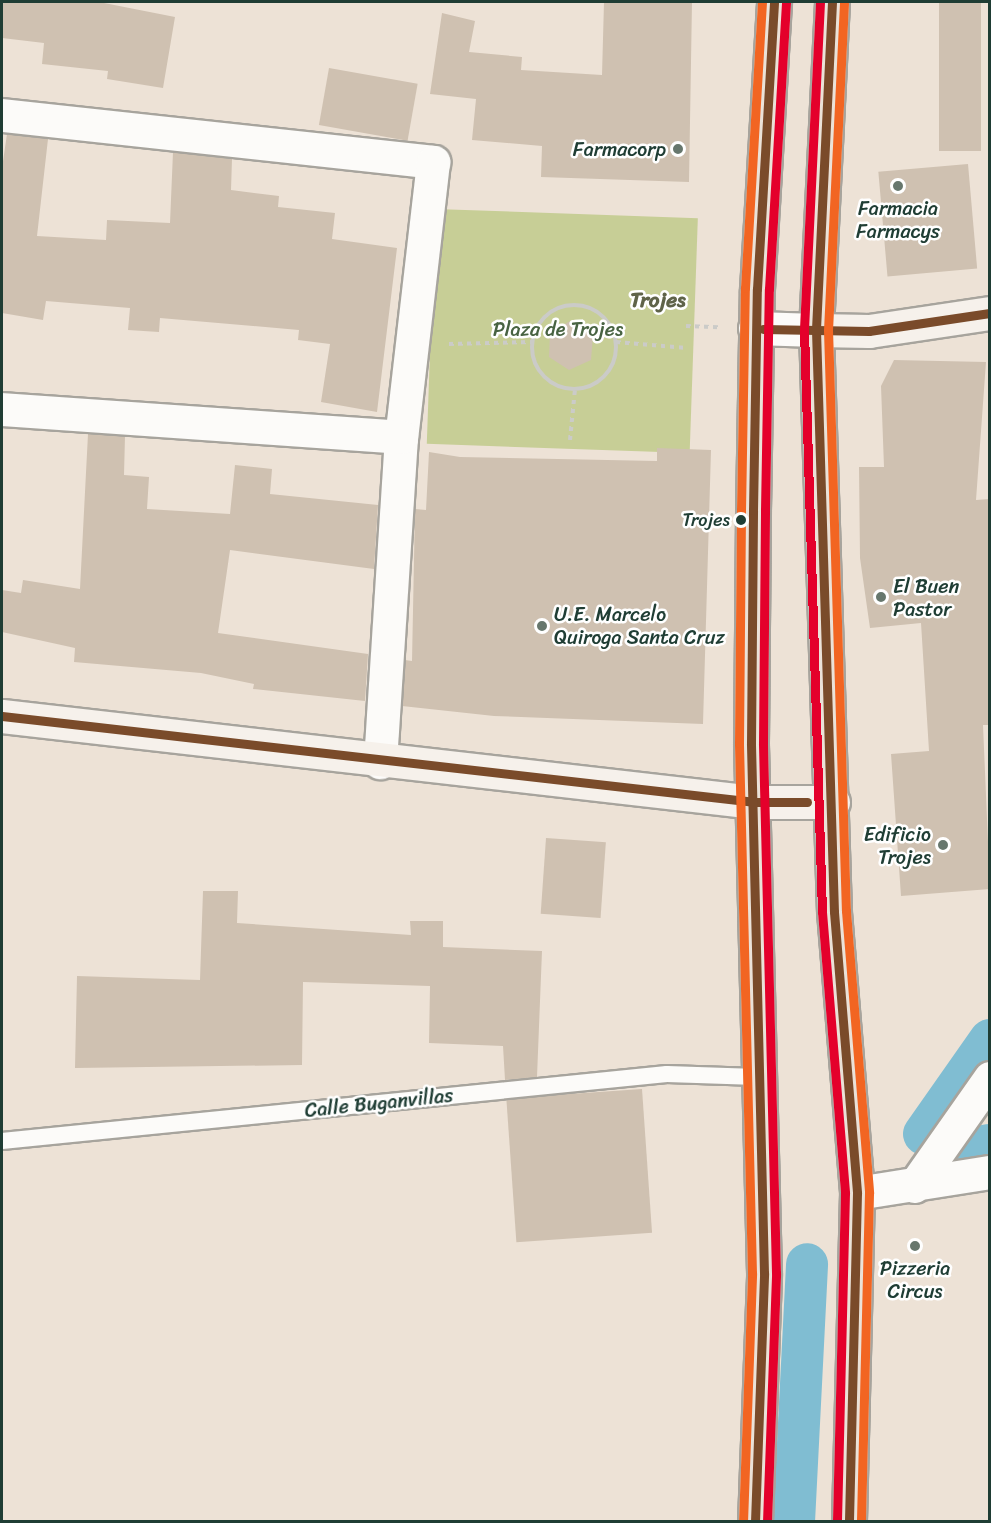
<!DOCTYPE html>
<html>
<head>
<meta charset="utf-8">
<style>
	body { margin:0 }
	#map { position:relative; width:991px; height:1523px; overflow:hidden; background:#ede2d6; font-family:Sriracha,sans-serif }
	div>[style] { position:absolute }
	[style*='--x'] { left:calc(var(--x)*1px); top:calc(var(--y)*1px); width:calc(var(--w)*1px); rotate:calc(var(--a)*1deg) }
	.green>* { inset:0; background:#c7ce96; transform-origin:0 0 }
	.canal>* { height:42px; margin:-21px; padding:0 21px; transform-origin:21px; border-radius:21px; background:#80bdd2 }
	.building>* { inset:0; background:#cfc1b1; transform-origin:0 0 }
	.path>* { height:4px; margin-top:-2px; transform-origin:0; background:repeating-linear-gradient(90deg,#cbcbc8 0 4.5px,transparent 0 9px) }
	.path>.ring { margin:-2px; padding:0; box-sizing:content-box; background:none; border:4px solid #cbcbc8; border-radius:50% }
	.roads { filter:drop-shadow(2px 0 #a7a49d) drop-shadow(-2px 0 #a7a49d) drop-shadow(0 2px #a7a49d) drop-shadow(0 -2px #a7a49d) }
	.service>* { height:16px; margin:-8px; padding:0 8px; transform-origin:8px; border-radius:8px; background:#fcfbf9 }
	.minor>* { height:33px; margin:-16.5px; padding:0 16.5px; transform-origin:16.5px; border-radius:16.5px; background:#fcfbf9 }
	.tertiary>* { height:33px; margin:-16.5px; padding:0 16.5px; transform-origin:16.5px; border-radius:16.5px; background:#fcfbf9 }
	.secondary>* { height:33px; margin:-16.5px; padding:0 16.5px; transform-origin:16.5px; border-radius:16.5px; background:#f6f1eb }
	.primary>* { height:33px; margin:-16.5px; padding:0 16.5px; transform-origin:16.5px; border-radius:16.5px; background:#ebe2d8 }
	.bus-1>* { height:9px; margin:-4.5px; padding:0 4.5px; transform-origin:4.5px; border-radius:4.5px; background:#7a4b2a }
	.bus-2>* { height:9px; margin:-4.5px; padding:0 4.5px; transform-origin:4.5px; border-radius:4.5px; background:#e4002b }
	.bus-3>* { height:9px; margin:-4.5px; padding:0 4.5px; transform-origin:4.5px; border-radius:4.5px; background:#f26522 }
	.dots>* { width:16px; height:16px; translate:-50% -50%; box-sizing:border-box; border:3px solid #fff; border-radius:50% }
	span { translate:-50% -50%; white-space:nowrap; text-align:center; line-height:1.15; -webkit-text-stroke:5px #fff; paint-order:stroke }
	.bus-label { font-size:18px; color:#1f3d34 }
	.right { translate:-100% -50%; text-align:right }
	.poi-label { font-size:20px; color:#1f3d34 }
	.left { translate:0 -50%; text-align:left }
	.park-label { font-size:20px; color:#486342 }
	.street-label { font-size:20px; color:#1f3d34 }
	.neighbourhood-label { font-size:21px; color:#5f6349; font-weight:700 }
	.frame { position:absolute; inset:0; border:3px solid #1f3d34; pointer-events:none }
</style>
</head>
<body>
<div id="map">
	<div class="green">
		<div style="left:435px;top:209px;width:263px;height:235px;rotate:2deg"></div>
	</div>
	<div class="canal">
		<div style="--x:924;--y:1134;--w:115;--a:-54.9"></div>
		<div style="--x:967;--y:1149;--w:23;--a:-10"></div>
		<div style="--x:794;--y:1522;--w:258;--a:-87.1"></div>
	</div>
	<div class="building">
		<div style="clip-path:polygon(2px 2px,99px 2px,175px 17px,163px 88px,107px 79px,108px 71px,42px 64px,44px 43px,2px 38px)"></div>
		<div style="clip-path:polygon(604px 2px,692px 2px,689px 182px,541px 177px,542px 146px,472px 140px,476px 99px,430px 94px,442px 13px,475px 21px,469px 52px,522px 57px,521px 70px,602px 75px)"></div>
		<div style="left:939px;top:2px;width:42px;height:149px"></div>
		<div style="left:329px;top:68px;width:90px;height:58px;rotate:10deg"></div>
		<div style="clip-path:polygon(7px 134px,48px 139px,37px 236px,106px 240px,107px 220px,170px 223px,173px 152px,232px 159px,231px 190px,279px 196px,278px 207px,335px 213px,332px 239px,397px 248px,377px 412px,321px 402px,330px 344px,298px 340px,299px 330px,160px 318px,159px 332px,128px 330px,130px 308px,46px 301px,43px 320px,2px 313px,2px 168px)"></div>
		<div style="left:968px;top:164px;width:105px;height:90px;rotate:85deg"></div>
		<div style="clip-path:polygon(570px 321px,593px 335px,591px 360px,569px 370px,549px 357px,550px 333px)"></div>
		<div style="clip-path:polygon(894px 360px,986px 362px,976px 500px,990px 499px,990px 725px,983px 725px,990px 889px,901px 896px,891px 754px,929px 751px,921px 623px,870px 628px,860px 558px,859px 467px,884px 467px,881px 386px)"></div>
		<div style="clip-path:polygon(88px 434px,125px 436px,124px 475px,149px 477px,147px 509px,230px 514px,235px 465px,272px 469px,270px 494px,378px 505px,374px 569px,230px 550px,218px 633px,368px 654px,365px 701px,253px 689px,254px 684px,201px 673px,74px 662px,75px 648px,2px 632px,2px 590px,21px 593px,23px 580px,80px 589px)"></div>
		<div style="clip-path:polygon(657px 448px,711px 450px,703px 724px,494px 716px,402px 706px,405px 660px,412px 661px,415px 509px,426px 510px,429px 452px,460px 457px,657px 461px)"></div>
		<div style="left:546px;top:838px;width:60px;height:76px;rotate:4deg"></div>
		<div style="clip-path:polygon(203px 891px,238px 891px,237px 923px,411px 935px,410px 921px,443px 921px,443px 947px,542px 951px,537px 1077px,505px 1080px,503px 1046px,429px 1043px,430px 986px,303px 982px,302px 1065px,75px 1068px,77px 976px,200px 980px)"></div>
		<div style="left:642px;top:1089px;width:144px;height:136px;rotate:86deg"></div>
	</div>
	<div class="path">
		<div class="ring" style="left:532px;top:305px;width:80px;height:80px"></div>
		<div style="--x:686;--y:326;--w:33;--a:2"></div>
		<div style="--x:616;--y:342;--w:71;--a:4.8"></div>
		<div style="--x:449;--y:344;--w:84;--a:-1.4"></div>
		<div style="--x:570;--y:440;--w:51;--a:-84.4"></div>
	</div>
	<div class="roads">
		<div class="service">
			<div style="--x:2;--y:1141;--w:668;--a:-5.75"></div>
			<div style="--x:667;--y:1074;--w:90;--a:1.9"></div>
		</div>
		<div class="minor">
			<div style="--x:2;--y:115;--w:434;--a:6.2"></div>
			<div style="--x:433;--y:162;--w:277;--a:96.6"></div>
			<div style="--x:401;--y:437;--w:326;--a:93.7"></div>
			<div style="--x:2;--y:409;--w:400;--a:4"></div>
			<div style="--x:914;--y:1186;--w:132;--a:-54.9"></div>
			<div style="--x:857;--y:1193;--w:135;--a:-9"></div>
		</div>
		<div class="tertiary">
			<div style="--x:755;--y:328;--w:61;--a:1.9"></div>
		</div>
		<div class="secondary">
			<div style="--x:816;--y:330;--w:53;--a:1.1"></div>
			<div style="--x:869;--y:331;--w:122;--a:-8.5"></div>
			<div style="--x:2;--y:716;--w:758;--a:6.52"></div>
			<div style="--x:755;--y:802;--w:78;--a:0"></div>
		</div>
		<div class="primary">
			<div style="--x:832;--y:2;--w:328;--a:92.8"></div>
			<div style="--x:816;--y:330;--w:582;--a:88.23"></div>
			<div style="--x:834;--y:912;--w:282;--a:85.3"></div>
			<div style="--x:857;--y:1193;--w:329;--a:91.4"></div>
			<div style="--x:755;--y:1522;--w:249;--a:-87.9"></div>
			<div style="--x:764;--y:1273;--w:530;--a:-91.41"></div>
			<div style="--x:751;--y:743;--w:233;--a:-89.5"></div>
			<div style="--x:753;--y:510;--w:221;--a:-89"></div>
			<div style="--x:757;--y:289;--w:288;--a:-86.6"></div>
		</div>
	</div>
	<div class="bus-1">
		<div style="--x:832;--y:2;--w:328;--a:92.8"></div>
		<div style="--x:816;--y:330;--w:582;--a:88.23"></div>
		<div style="--x:834;--y:912;--w:282;--a:85.3"></div>
		<div style="--x:857;--y:1193;--w:329;--a:91.4"></div>
		<div style="--x:763;--y:329;--w:106;--a:1.1"></div>
		<div style="--x:869;--y:331;--w:122;--a:-8.5"></div>
		<div style="--x:2;--y:716;--w:758;--a:6.52"></div>
		<div style="--x:755;--y:802;--w:52;--a:0"></div>
		<div style="--x:755;--y:1522;--w:249;--a:-87.9"></div>
		<div style="--x:764;--y:1273;--w:530;--a:-91.41"></div>
		<div style="--x:751;--y:743;--w:233;--a:-89.5"></div>
		<div style="--x:753;--y:510;--w:221;--a:-89"></div>
		<div style="--x:757;--y:289;--w:288;--a:-86.6"></div>
	</div>
	<div class="bus-2">
		<div style="--x:820;--y:2;--w:328;--a:92.8"></div>
		<div style="--x:804;--y:330;--w:582;--a:88.23"></div>
		<div style="--x:822;--y:912;--w:282;--a:85.3"></div>
		<div style="--x:845;--y:1193;--w:329;--a:91.4"></div>
		<div style="--x:767;--y:1522;--w:249;--a:-87.9"></div>
		<div style="--x:776;--y:1273;--w:530;--a:-91.41"></div>
		<div style="--x:763;--y:743;--w:233;--a:-89.5"></div>
		<div style="--x:765;--y:510;--w:221;--a:-89"></div>
		<div style="--x:769;--y:289;--w:287;--a:-86.6"></div>
	</div>
	<div class="bus-3">
		<div style="--x:844;--y:3;--w:327;--a:92.8"></div>
		<div style="--x:828;--y:330;--w:581;--a:88.23"></div>
		<div style="--x:846;--y:911;--w:283;--a:85.3"></div>
		<div style="--x:869;--y:1193;--w:329;--a:91.4"></div>
		<div style="--x:743;--y:1522;--w:249;--a:-87.9"></div>
		<div style="--x:752;--y:1273;--w:530;--a:-91.41"></div>
		<div style="--x:739;--y:743;--w:233;--a:-89.5"></div>
		<div style="--x:741;--y:510;--w:222;--a:-89"></div>
		<div style="--x:745;--y:288;--w:287;--a:-86.6"></div>
	</div>
	<div class="dots">
		<div style="left:678px;top:149px;background:#67776d"></div>
		<div style="left:898px;top:186px;background:#67776d"></div>
		<div style="left:741px;top:520px;background:#1f3d34"></div>
		<div style="left:881px;top:597px;background:#67776d"></div>
		<div style="left:542px;top:626px;background:#67776d"></div>
		<div style="left:943px;top:845px;background:#67776d"></div>
		<div style="left:915px;top:1246px;background:#67776d"></div>
	</div>
	<div class="bus-label">
		<span class="right" style="left:730px;top:520px">Trojes</span>
	</div>
	<div class="poi-label">
		<span class="right" style="left:666px;top:149px">Farmacorp</span>
		<span style="left:898px;top:220px">Farmacia<br>Farmacys</span>
		<span class="left" style="left:893px;top:598px">El Buen<br>Pastor</span>
		<span class="left" style="left:554px;top:626px">U.E. Marcelo<br>Quiroga Santa Cruz</span>
		<span class="right" style="left:931px;top:846px">Edificio<br>Trojes</span>
		<span style="left:915px;top:1280px">Pizzeria<br>Circus</span>
	</div>
	<div class="park-label">
		<span style="left:558px;top:329px">Plaza de Trojes</span>
	</div>
	<div class="street-label">
		<span style="left:379px;top:1103px;rotate:-6deg">Calle Buganvillas</span>
	</div>
	<div class="neighbourhood-label">
		<span style="left:658px;top:300px">Trojes</span>
	</div>
	<div class="frame"></div>
</div>
</body>
</html>
